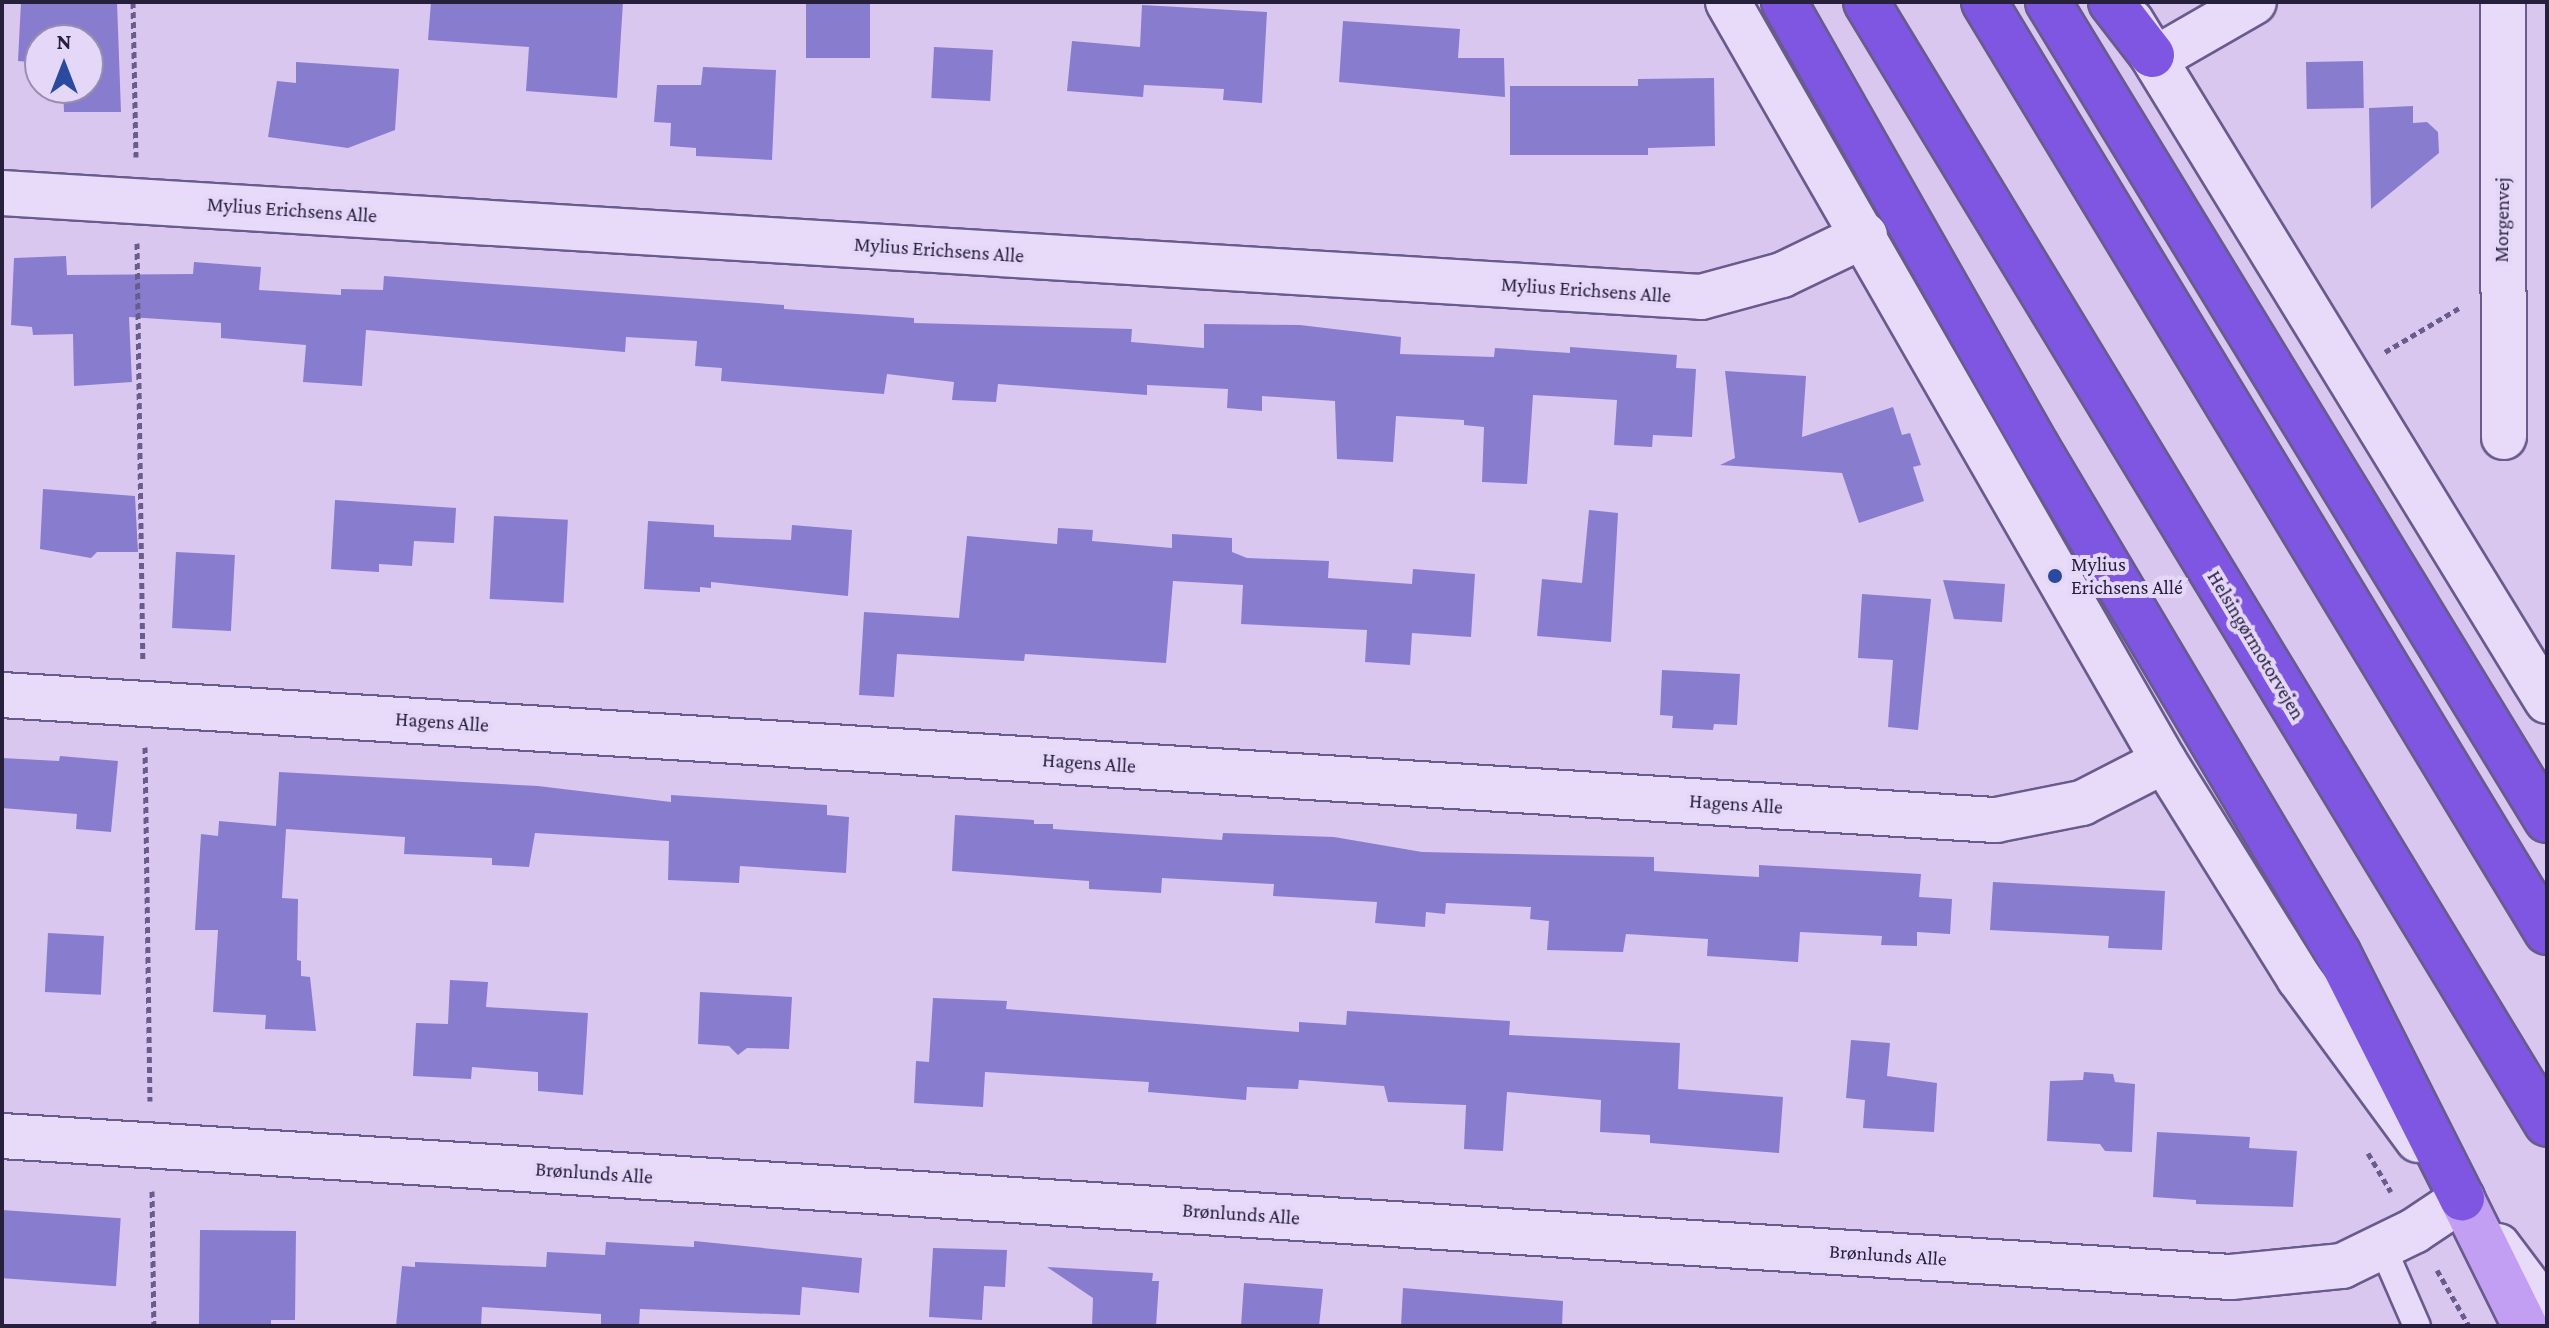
<!DOCTYPE html>
<html>
<head>
<meta charset="utf-8">
<style>
	body { margin:0 }
	#map { position:relative; width:2549px; height:1328px; overflow:hidden; background:#d9c7f0; font-family:"Crimson Pro",serif }
	div>[style] { position:absolute }
	[style*='--x'] { left:calc(var(--x)*1px); top:calc(var(--y)*1px); width:calc(var(--w)*1px); rotate:calc(var(--a)*1deg) }
	.building>* { inset:0; background:#887ccf; transform-origin:0 0 }
	.path>* { height:5px; margin-top:-2.5px; transform-origin:0; background:repeating-linear-gradient(90deg,#685b8d 0 6px,transparent 0 10px) }
	.roads { filter:drop-shadow(2px 0 #685b8d) drop-shadow(-2px 0 #685b8d) drop-shadow(0 2px #685b8d) drop-shadow(0 -2px #685b8d) }
	.service>* { height:26px; margin:-13px; padding:0 13px; transform-origin:13px; border-radius:13px; background:#e8dbfa }
	.minor>* { height:44px; margin:-22px; padding:0 22px; transform-origin:22px; border-radius:22px; background:#e8dbfa }
	.tertiary>* { height:44px; margin:-22px; padding:0 22px; transform-origin:22px; border-radius:22px; background:#e8dbfa }
	.primary>* { height:44px; margin:-22px; padding:0 22px; transform-origin:22px; border-radius:22px; background:#c29ff3 }
	.motorway>* { height:44px; margin:-22px; padding:0 22px; transform-origin:22px; border-radius:22px; background:#7e56e1 }
	.dots>* { width:22px; height:22px; translate:-50% -50%; box-sizing:border-box; border:4px solid #e5d7f7; border-radius:50% }
	span { translate:-50% -50%; white-space:nowrap; text-align:center; line-height:1.15; -webkit-text-stroke:8px #e5d7f7; paint-order:stroke }
	.street-label { font-size:20px; color:#26203d }
	.poi-label { font-size:20px; color:#26203d }
	.left { translate:0 -50%; text-align:left }
	.frame { position:absolute; inset:0; border:4px solid #26203d; pointer-events:none }
	.north { position:absolute; left:24px; top:24px; width:80px; height:80px; box-sizing:border-box; background:#e5d7f7; border:2px solid #998ead; border-radius:50%; rotate:0deg; font-size:22px; font-weight:700; line-height:32px; text-align:center; color:#26203d }
	.north::after { content:''; display:block; margin:auto; width:28px; height:36px; background:#294a9e; clip-path:polygon(50% 0,100% 100%,50% 72%,0 100%) }
</style>
</head>
<body>
<div id="map">
	<div class="building">
		<div style="clip-path:polygon(21px 2px,117px 2px,121px 112px,64px 112px,63px 88px,88px 88px,88px 40px,40px 40px,40px 63px,18px 61px)"></div>
		<div style="clip-path:polygon(431px 2px,623px 2px,617px 98px,526px 91px,529px 47px,428px 40px)"></div>
		<div style="left:806px;top:2px;width:64px;height:56px"></div>
		<div style="clip-path:polygon(1142px 5px,1267px 12px,1262px 103px,1223px 100px,1224px 89px,1144px 85px,1143px 97px,1067px 91px,1072px 41px,1140px 47px)"></div>
		<div style="clip-path:polygon(1343px 21px,1460px 29px,1458px 58px,1504px 58px,1505px 97px,1339px 82px)"></div>
		<div style="left:934px;top:47px;width:59px;height:51px;rotate:3deg"></div>
		<div style="left:2363px;top:61px;width:47px;height:57px;rotate:89deg"></div>
		<div style="clip-path:polygon(296px 62px,399px 69px,395px 130px,348px 148px,268px 137px,277px 81px,296px 83px)"></div>
		<div style="clip-path:polygon(703px 67px,776px 70px,772px 160px,696px 156px,696px 148px,670px 146px,671px 123px,654px 122px,657px 85px,701px 85px)"></div>
		<div style="clip-path:polygon(1714px 78px,1715px 146px,1648px 148px,1648px 155px,1510px 155px,1510px 86px,1638px 86px,1638px 79px)"></div>
		<div style="clip-path:polygon(2413px 106px,2413px 123px,2427px 122px,2438px 132px,2439px 153px,2371px 209px,2369px 108px)"></div>
		<div style="clip-path:polygon(66px 256px,67px 275px,193px 274px,194px 262px,261px 267px,259px 290px,341px 295px,341px 289px,383px 290px,384px 276px,784px 305px,784px 309px,914px 318px,914px 323px,1132px 329px,1131px 342px,1204px 348px,1204px 324px,1300px 325px,1401px 337px,1400px 354px,1494px 357px,1495px 348px,1570px 353px,1570px 347px,1677px 355px,1676px 368px,1696px 369px,1692px 437px,1653px 435px,1652px 447px,1614px 445px,1617px 400px,1533px 395px,1527px 484px,1482px 482px,1484px 427px,1464px 425px,1464px 420px,1396px 416px,1393px 462px,1337px 459px,1335px 401px,1262px 396px,1262px 411px,1227px 408px,1228px 389px,1147px 385px,1147px 395px,998px 384px,996px 402px,952px 400px,954px 382px,887px 374px,884px 394px,721px 381px,722px 368px,695px 366px,697px 341px,626px 337px,625px 352px,366px 330px,362px 386px,303px 382px,306px 345px,221px 338px,221px 323px,129px 317px,132px 382px,74px 386px,73px 334px,33px 335px,32px 327px,11px 325px,14px 258px)"></div>
		<div style="clip-path:polygon(1725px 371px,1806px 376px,1802px 437px,1893px 407px,1902px 435px,1910px 433px,1921px 465px,1913px 467px,1924px 501px,1859px 523px,1842px 473px,1720px 465px,1735px 458px)"></div>
		<div style="clip-path:polygon(43px 489px,135px 496px,138px 552px,97px 552px,91px 558px,40px 549px)"></div>
		<div style="clip-path:polygon(335px 500px,456px 508px,454px 543px,414px 541px,412px 566px,379px 564px,379px 572px,331px 569px)"></div>
		<div style="clip-path:polygon(1589px 510px,1618px 513px,1611px 642px,1537px 636px,1542px 579px,1582px 583px)"></div>
		<div style="left:494px;top:516px;width:74px;height:83px;rotate:3deg"></div>
		<div style="clip-path:polygon(648px 521px,714px 525px,714px 537px,791px 540px,792px 525px,852px 530px,848px 596px,711px 582px,711px 588px,700px 587px,700px 592px,644px 589px)"></div>
		<div style="clip-path:polygon(1058px 528px,1093px 530px,1092px 541px,1172px 548px,1172px 534px,1232px 538px,1232px 552px,1247px 558px,1329px 561px,1328px 578px,1412px 584px,1413px 569px,1475px 574px,1471px 637px,1412px 633px,1410px 665px,1365px 662px,1367px 630px,1241px 624px,1243px 585px,1173px 581px,1166px 663px,1025px 654px,1024px 661px,897px 654px,894px 697px,859px 695px,864px 612px,959px 618px,967px 536px,1057px 544px)"></div>
		<div style="left:176px;top:552px;width:59px;height:76px;rotate:3deg"></div>
		<div style="clip-path:polygon(1943px 580px,2005px 584px,2002px 622px,1954px 619px)"></div>
		<div style="clip-path:polygon(1862px 594px,1931px 599px,1918px 730px,1888px 727px,1893px 660px,1858px 658px)"></div>
		<div style="clip-path:polygon(1662px 670px,1740px 674px,1737px 725px,1714px 724px,1713px 730px,1672px 728px,1673px 716px,1660px 715px)"></div>
		<div style="clip-path:polygon(60px 756px,118px 761px,111px 832px,76px 829px,77px 814px,2px 808px,2px 758px,59px 761px)"></div>
		<div style="clip-path:polygon(279px 772px,538px 786px,671px 802px,671px 795px,827px 805px,827px 815px,849px 817px,846px 873px,740px 866px,739px 883px,668px 880px,669px 841px,535px 833px,529px 867px,492px 865px,492px 858px,404px 854px,405px 837px,286px 829px,282px 898px,298px 899px,297px 960px,301px 961px,301px 976px,310px 977px,316px 1031px,265px 1029px,266px 1015px,213px 1012px,218px 930px,195px 930px,201px 834px,218px 836px,219px 821px,276px 826px)"></div>
		<div style="clip-path:polygon(955px 815px,1034px 820px,1034px 824px,1053px 824px,1053px 829px,1222px 840px,1223px 833px,1334px 837px,1422px 852px,1654px 857px,1654px 871px,1759px 877px,1759px 865px,1921px 874px,1919px 897px,1952px 899px,1950px 934px,1917px 932px,1917px 946px,1881px 945px,1882px 936px,1800px 932px,1798px 962px,1707px 956px,1708px 939px,1626px 934px,1623px 952px,1547px 950px,1549px 921px,1530px 919px,1531px 907px,1446px 903px,1445px 914px,1426px 912px,1425px 927px,1375px 923px,1377px 902px,1273px 896px,1274px 884px,1162px 878px,1161px 893px,1089px 889px,1089px 881px,952px 871px)"></div>
		<div style="clip-path:polygon(1993px 882px,2165px 891px,2162px 950px,2108px 948px,2109px 936px,1990px 930px)"></div>
		<div style="left:48px;top:933px;width:56px;height:59px;rotate:3deg"></div>
		<div style="clip-path:polygon(450px 980px,488px 982px,486px 1007px,588px 1013px,583px 1095px,538px 1091px,538px 1072px,472px 1067px,471px 1079px,413px 1076px,416px 1023px,448px 1024px)"></div>
		<div style="clip-path:polygon(700px 992px,792px 997px,789px 1049px,747px 1048px,738px 1055px,729px 1046px,698px 1044px)"></div>
		<div style="clip-path:polygon(933px 998px,1007px 1001px,1006px 1009px,1299px 1032px,1299px 1022px,1346px 1025px,1347px 1011px,1510px 1021px,1509px 1035px,1680px 1043px,1678px 1089px,1783px 1097px,1779px 1153px,1650px 1143px,1650px 1135px,1600px 1132px,1601px 1100px,1507px 1092px,1503px 1151px,1464px 1149px,1466px 1105px,1388px 1102px,1384px 1086px,1299px 1080px,1298px 1089px,1247px 1087px,1246px 1100px,1148px 1092px,1149px 1082px,985px 1072px,983px 1107px,914px 1103px,916px 1061px,929px 1062px)"></div>
		<div style="clip-path:polygon(1851px 1040px,1890px 1043px,1887px 1076px,1937px 1083px,1934px 1132px,1863px 1128px,1865px 1100px,1846px 1098px)"></div>
		<div style="clip-path:polygon(2084px 1072px,2113px 1074px,2115px 1082px,2135px 1084px,2132px 1152px,2105px 1151px,2100px 1144px,2047px 1141px,2050px 1081px,2083px 1080px)"></div>
		<div style="clip-path:polygon(2157px 1132px,2250px 1137px,2249px 1148px,2297px 1151px,2293px 1207px,2196px 1204px,2196px 1200px,2153px 1197px)"></div>
		<div style="left:2px;top:1210px;width:119px;height:68px;rotate:4deg"></div>
		<div style="clip-path:polygon(200px 1230px,296px 1231px,295px 1320px,271px 1320px,271px 1326px,199px 1326px)"></div>
		<div style="clip-path:polygon(694px 1241px,862px 1258px,859px 1293px,802px 1287px,800px 1315px,640px 1309px,639px 1326px,601px 1326px,601px 1314px,482px 1307px,481px 1326px,396px 1326px,402px 1266px,415px 1267px,415px 1262px,546px 1267px,547px 1252px,605px 1255px,606px 1242px,694px 1247px)"></div>
		<div style="clip-path:polygon(933px 1248px,1007px 1250px,1005px 1287px,984px 1286px,982px 1320px,929px 1317px)"></div>
		<div style="clip-path:polygon(1047px 1267px,1153px 1273px,1152px 1281px,1159px 1281px,1156px 1326px,1092px 1326px,1093px 1298px)"></div>
		<div style="clip-path:polygon(1244px 1283px,1323px 1289px,1319px 1326px,1241px 1326px)"></div>
		<div style="clip-path:polygon(1403px 1288px,1563px 1301px,1562px 1326px,1401px 1326px)"></div>
	</div>
	<div class="path">
		<div style="--x:133;--y:2;--w:155;--a:88.9"></div>
		<div style="--x:137;--y:243;--w:418;--a:89.2"></div>
		<div style="--x:2385;--y:352;--w:86;--a:-30.7"></div>
		<div style="--x:145;--y:747;--w:354;--a:89.2"></div>
		<div style="--x:2368;--y:1153;--w:45;--a:59.5"></div>
		<div style="--x:152;--y:1191;--w:135;--a:89.2"></div>
		<div style="--x:2437;--y:1270;--w:64;--a:60.3"></div>
	</div>
	<div class="roads">
		<div class="service">
			<div style="--x:2382;--y:1246;--w:87;--a:66.4"></div>
		</div>
		<div class="minor">
			<div style="--x:2503;--y:2;--w:435;--a:89.9"></div>
			<div style="--x:2155;--y:59;--w:114;--a:-29.9"></div>
			<div style="--x:2;--y:193;--w:1702;--a:3.5"></div>
			<div style="--x:1701;--y:297;--w:84;--a:-15.2"></div>
			<div style="--x:1782;--y:275;--w:92;--a:-25.7"></div>
			<div style="--x:2;--y:695;--w:1998;--a:3.59"></div>
			<div style="--x:1996;--y:820;--w:88;--a:-11.2"></div>
			<div style="--x:2082;--y:803;--w:92;--a:-27.1"></div>
			<div style="--x:2;--y:1136;--w:2233;--a:3.62"></div>
			<div style="--x:2231;--y:1277;--w:112;--a:-5.7"></div>
			<div style="--x:2342;--y:1266;--w:80;--a:-25.9"></div>
			<div style="--x:2414;--y:1231;--w:58;--a:-33.7"></div>
		</div>
		<div class="tertiary">
			<div style="--x:1728;--y:2;--w:875;--a:60.13"></div>
			<div style="--x:2164;--y:761;--w:256;--a:58.1"></div>
			<div style="--x:2299;--y:978;--w:201;--a:53.7"></div>
			<div style="--x:2131;--y:21;--w:797;--a:58.54"></div>
			<div style="--x:2498;--y:1246;--w:81;--a:53"></div>
		</div>
		<div class="primary">
			<div style="--x:2462;--y:1199;--w:142;--a:63.6"></div>
		</div>
		<div class="motorway">
			<div style="--x:1784;--y:2;--w:512;--a:60.38"></div>
			<div style="--x:2037;--y:447;--w:589;--a:59.25"></div>
			<div style="--x:2338;--y:953;--w:275;--a:63.2"></div>
			<div style="--x:1866;--y:2;--w:1312;--a:58.74"></div>
			<div style="--x:1984;--y:2;--w:1087;--a:58.81"></div>
			<div style="--x:2048;--y:2;--w:958;--a:58.62"></div>
			<div style="--x:2111;--y:2;--w:67;--a:52.3"></div>
		</div>
	</div>
	<div class="dots">
		<div style="left:2055px;top:576px;background:#294a9e"></div>
	</div>
	<div class="street-label">
		<span style="left:292px;top:210px;rotate:4deg">Mylius Erichsens Alle</span>
		<span style="left:2502px;top:220px;rotate:-89deg">Morgenvej</span>
		<span style="left:939px;top:250px;rotate:4deg">Mylius Erichsens Alle</span>
		<span style="left:1586px;top:290px;rotate:4deg">Mylius Erichsens Alle</span>
		<span style="left:2256px;top:645px;rotate:59deg">Helsingørmotorvejen</span>
		<span style="left:442px;top:722px;rotate:4deg">Hagens Alle</span>
		<span style="left:1089px;top:763px;rotate:4deg">Hagens Alle</span>
		<span style="left:1736px;top:804px;rotate:4deg">Hagens Alle</span>
		<span style="left:594px;top:1173px;rotate:4deg">Brønlunds Alle</span>
		<span style="left:1241px;top:1214px;rotate:4deg">Brønlunds Alle</span>
		<span style="left:1888px;top:1255px;rotate:4deg">Brønlunds Alle</span>
	</div>
	<div class="poi-label">
		<span class="left" style="left:2071px;top:576px">Mylius<br>Erichsens Allé</span>
	</div>
	<div class="frame"></div>
	<div class="north">N</div>
</div>
</body>
</html>
